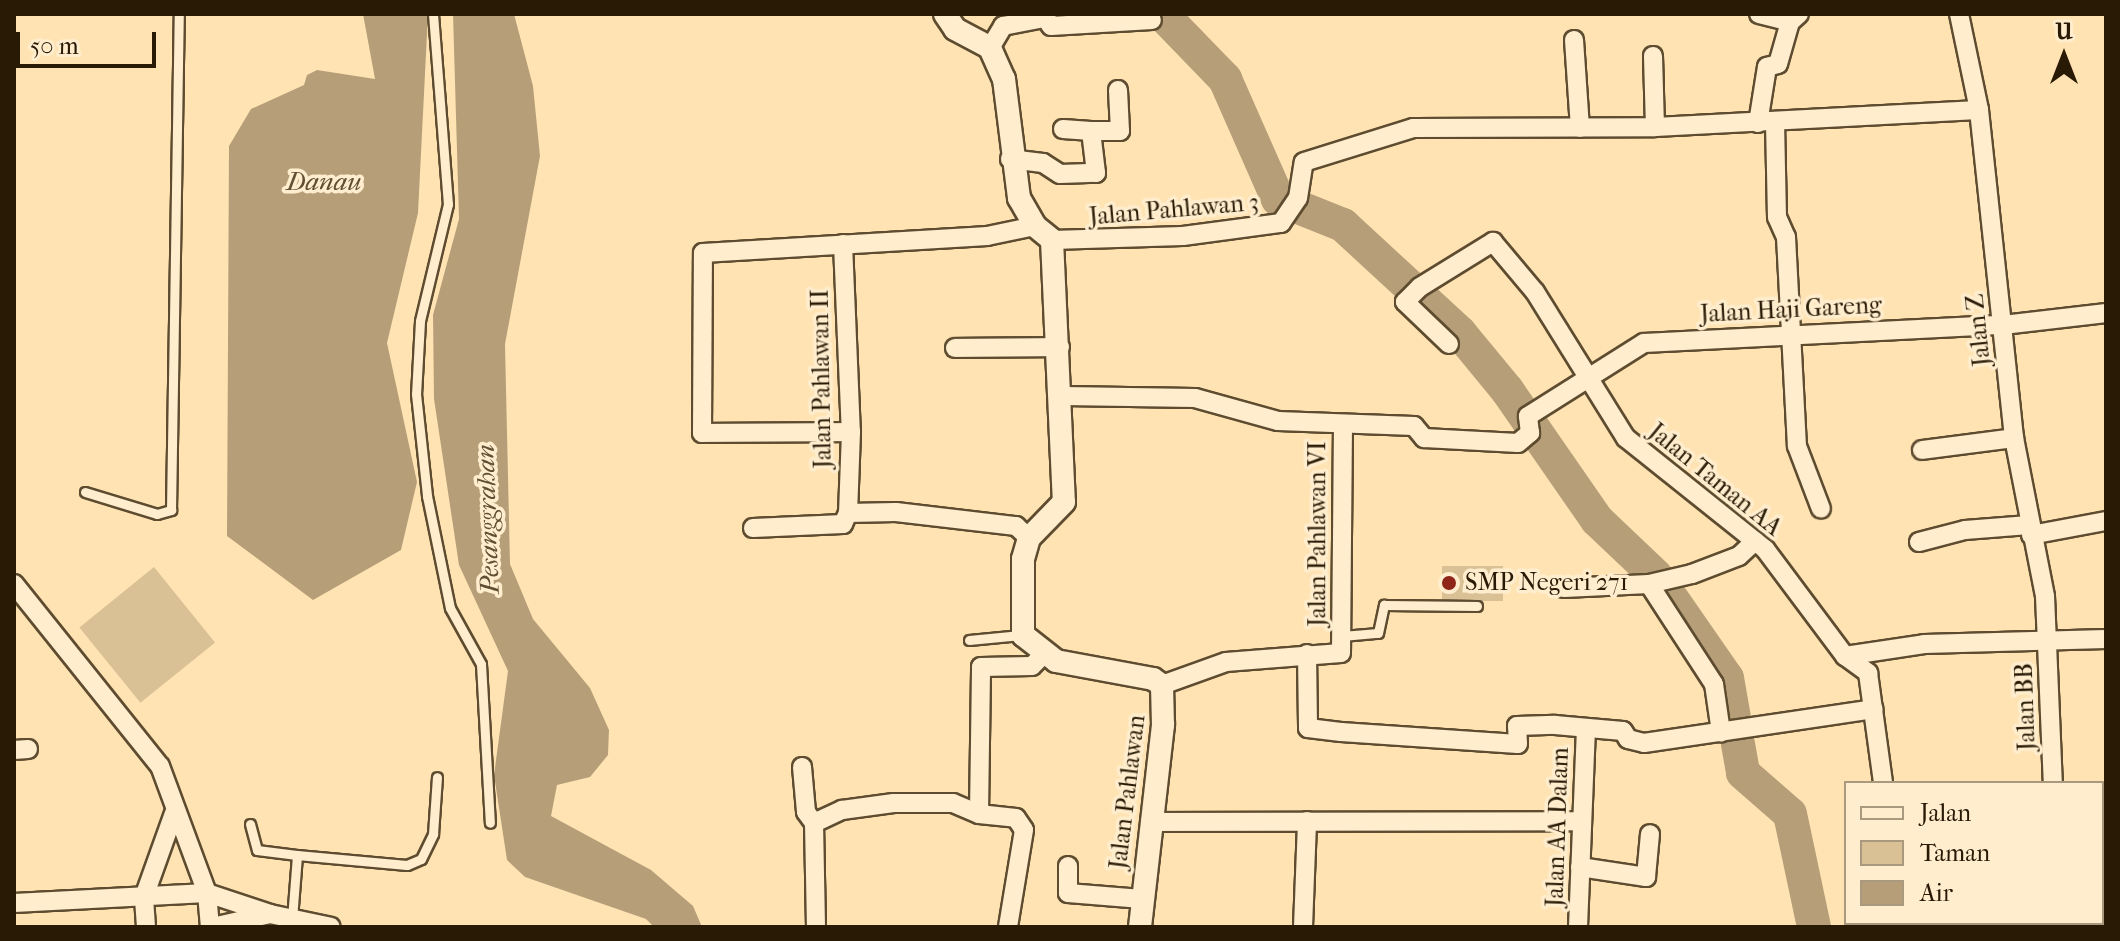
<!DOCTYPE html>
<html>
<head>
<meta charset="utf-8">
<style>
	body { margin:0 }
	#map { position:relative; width:2120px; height:941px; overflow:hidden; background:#ffe3b3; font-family:"IM FELL French Canon",serif }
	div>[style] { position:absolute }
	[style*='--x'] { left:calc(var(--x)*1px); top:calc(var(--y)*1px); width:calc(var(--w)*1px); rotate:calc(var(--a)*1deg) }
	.green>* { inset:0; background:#dac195; transform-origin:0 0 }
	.water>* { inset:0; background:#b69f78 }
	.river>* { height:34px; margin:-17px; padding:0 17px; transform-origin:17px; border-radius:17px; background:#b69f78 }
	.roads { filter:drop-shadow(2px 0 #5e4c30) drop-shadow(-2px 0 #5e4c30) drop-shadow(0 2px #5e4c30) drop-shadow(0 -2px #5e4c30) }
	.service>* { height:9px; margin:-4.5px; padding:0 4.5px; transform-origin:4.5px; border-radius:4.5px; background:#ffedce }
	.minor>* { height:18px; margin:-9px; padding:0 9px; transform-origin:9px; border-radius:9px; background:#ffedce }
	.tertiary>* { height:22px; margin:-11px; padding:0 11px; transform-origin:11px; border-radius:11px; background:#ffedce }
	.dots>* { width:22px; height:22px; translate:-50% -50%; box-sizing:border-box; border:4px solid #ffedce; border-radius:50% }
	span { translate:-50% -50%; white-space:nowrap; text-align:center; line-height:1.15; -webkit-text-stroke:7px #ffedce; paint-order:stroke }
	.street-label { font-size:24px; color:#281a05 }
	.poi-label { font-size:24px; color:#281a05 }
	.left { translate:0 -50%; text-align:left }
	.water-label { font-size:26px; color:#614f33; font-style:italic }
	.frame { position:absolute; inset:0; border:16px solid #281a05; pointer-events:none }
	.legend { position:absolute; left:1844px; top:781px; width:260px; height:144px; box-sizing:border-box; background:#ffedce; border:2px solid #a9997e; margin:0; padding:10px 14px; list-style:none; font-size:24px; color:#281a05 }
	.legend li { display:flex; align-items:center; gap:16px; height:40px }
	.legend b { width:40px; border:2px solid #a9997e }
	.north { position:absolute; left:2024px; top:16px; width:80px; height:80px; -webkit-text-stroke:6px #ffedce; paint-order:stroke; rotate:0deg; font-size:22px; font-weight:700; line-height:32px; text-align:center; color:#281a05 }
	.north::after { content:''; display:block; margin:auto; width:28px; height:36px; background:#281a05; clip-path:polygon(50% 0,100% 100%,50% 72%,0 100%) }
	.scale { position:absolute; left:16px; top:32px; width:140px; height:36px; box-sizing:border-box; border:4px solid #281a05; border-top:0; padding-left:10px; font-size:24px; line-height:28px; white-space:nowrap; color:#281a05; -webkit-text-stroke:6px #ffedce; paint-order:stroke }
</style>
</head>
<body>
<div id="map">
	<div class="green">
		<div style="left:1442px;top:566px;width:61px;height:35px"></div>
		<div style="left:154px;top:567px;width:97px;height:96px;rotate:51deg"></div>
	</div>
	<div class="water">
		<div style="clip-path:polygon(363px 14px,428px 14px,418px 213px,387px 343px,417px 482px,401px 550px,313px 600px,227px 536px,229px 146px,251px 109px,304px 85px,307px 75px,317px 70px,375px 79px)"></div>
		<div style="clip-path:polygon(453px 14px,514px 14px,533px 86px,540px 156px,505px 344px,510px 564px,533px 619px,590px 688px,609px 730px,608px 755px,590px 777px,557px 785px,551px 816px,651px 870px,693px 906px,702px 927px,654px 927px,646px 919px,525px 877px,507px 860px,494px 775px,508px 671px,459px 565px,434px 399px,433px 315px,459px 219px)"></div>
	</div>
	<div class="river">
		<div style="--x:1162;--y:14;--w:91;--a:45.9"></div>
		<div style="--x:1225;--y:79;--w:131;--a:66.2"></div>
		<div style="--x:1278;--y:199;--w:70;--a:21.8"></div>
		<div style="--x:1343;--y:225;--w:159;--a:42.7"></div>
		<div style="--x:1460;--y:333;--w:74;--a:50.5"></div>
		<div style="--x:1507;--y:390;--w:158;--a:55.3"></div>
		<div style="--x:1597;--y:520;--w:81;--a:43.5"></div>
		<div style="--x:1672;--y:599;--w:96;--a:55.2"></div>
		<div style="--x:1727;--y:678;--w:41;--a:80.1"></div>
		<div style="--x:1738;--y:744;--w:29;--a:80"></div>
		<div style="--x:1743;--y:773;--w:62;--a:41.1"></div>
		<div style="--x:1790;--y:814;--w:116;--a:78"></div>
	</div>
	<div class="roads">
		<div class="service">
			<div style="--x:433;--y:14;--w:191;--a:85.5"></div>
			<div style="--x:448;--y:204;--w:120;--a:103.5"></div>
			<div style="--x:420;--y:321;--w:73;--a:93.1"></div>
			<div style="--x:416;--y:394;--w:103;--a:83.8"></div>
			<div style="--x:427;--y:496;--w:114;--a:78.4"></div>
			<div style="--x:450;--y:608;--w:64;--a:61"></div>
			<div style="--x:481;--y:664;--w:159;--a:86.8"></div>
			<div style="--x:85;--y:492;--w:75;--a:17"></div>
			<div style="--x:157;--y:514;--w:15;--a:-16"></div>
			<div style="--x:171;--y:510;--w:496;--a:-89.1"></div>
			<div style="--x:1342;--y:636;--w:36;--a:-5"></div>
			<div style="--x:1378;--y:633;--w:29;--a:-78"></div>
			<div style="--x:1384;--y:605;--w:93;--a:0.6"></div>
			<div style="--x:969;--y:640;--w:52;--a:-5.5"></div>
			<div style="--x:250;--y:824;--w:27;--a:75"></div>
			<div style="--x:257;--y:850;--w:40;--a:7.1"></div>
			<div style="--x:292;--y:919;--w:64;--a:-85.5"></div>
			<div style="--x:297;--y:855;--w:110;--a:5.2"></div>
			<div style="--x:407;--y:865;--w:15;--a:-23"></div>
			<div style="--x:421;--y:859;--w:28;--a:-64"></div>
			<div style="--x:433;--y:834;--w:57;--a:-86"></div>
		</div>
		<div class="minor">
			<div style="--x:1043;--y:14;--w:14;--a:56"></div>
			<div style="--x:1051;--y:26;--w:101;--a:-3.4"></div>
			<div style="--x:1759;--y:14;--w:32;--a:14"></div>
			<div style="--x:1959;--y:14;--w:98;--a:78.2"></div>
			<div style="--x:1979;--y:110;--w:330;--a:83.9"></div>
			<div style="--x:2014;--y:438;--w:161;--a:78.9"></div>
			<div style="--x:2045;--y:596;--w:187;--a:87.6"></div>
			<div style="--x:1574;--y:40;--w:88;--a:86.1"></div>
			<div style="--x:990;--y:48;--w:26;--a:-59"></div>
			<div style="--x:1003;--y:26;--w:42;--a:-11"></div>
			<div style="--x:1653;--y:56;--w:71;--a:88.4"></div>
			<div style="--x:1775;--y:122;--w:95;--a:88.8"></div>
			<div style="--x:1777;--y:217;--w:22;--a:66"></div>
			<div style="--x:1786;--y:237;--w:209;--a:87"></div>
			<div style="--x:1797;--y:446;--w:67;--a:69.1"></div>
			<div style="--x:1758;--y:123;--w:57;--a:-80.9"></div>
			<div style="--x:1767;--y:67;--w:11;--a:-15"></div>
			<div style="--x:1778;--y:64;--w:44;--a:-74.1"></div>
			<div style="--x:1790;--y:22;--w:12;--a:-42"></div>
			<div style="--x:1063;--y:129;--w:28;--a:4"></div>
			<div style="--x:1010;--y:159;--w:33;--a:7"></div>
			<div style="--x:1043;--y:163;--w:20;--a:33"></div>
			<div style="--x:1060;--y:174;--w:36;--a:-2"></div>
			<div style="--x:1096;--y:173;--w:42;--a:-96.8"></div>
			<div style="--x:1091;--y:131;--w:29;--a:0"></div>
			<div style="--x:1120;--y:131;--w:41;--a:-92.8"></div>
			<div style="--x:1052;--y:240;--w:131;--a:-1.7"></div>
			<div style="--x:1183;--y:236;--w:99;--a:-7.6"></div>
			<div style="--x:1281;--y:223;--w:30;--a:-56"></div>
			<div style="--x:1298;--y:198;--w:36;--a:-81"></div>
			<div style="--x:1304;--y:162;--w:114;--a:-17.3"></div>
			<div style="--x:1413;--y:128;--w:242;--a:-0.2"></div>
			<div style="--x:1655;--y:127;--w:324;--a:-3"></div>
			<div style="--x:843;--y:244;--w:188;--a:87.6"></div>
			<div style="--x:851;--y:432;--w:81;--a:92.1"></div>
			<div style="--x:1449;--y:344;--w:61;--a:-136.3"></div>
			<div style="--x:1405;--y:302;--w:21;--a:-45"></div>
			<div style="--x:1420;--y:287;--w:86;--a:-31.7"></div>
			<div style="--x:1493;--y:242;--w:65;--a:50"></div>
			<div style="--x:1535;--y:292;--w:172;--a:58.1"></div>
			<div style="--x:1626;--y:438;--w:178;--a:38.6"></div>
			<div style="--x:1765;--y:549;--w:134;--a:53.2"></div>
			<div style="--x:1845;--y:656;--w:29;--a:36"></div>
			<div style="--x:1868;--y:673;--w:111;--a:82.2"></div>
			<div style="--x:955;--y:348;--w:105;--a:-0.5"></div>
			<div style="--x:1063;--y:396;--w:132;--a:0.9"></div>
			<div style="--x:1195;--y:398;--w:86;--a:15.5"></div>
			<div style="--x:1278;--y:421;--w:136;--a:2.1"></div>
			<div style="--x:1414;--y:426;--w:16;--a:50"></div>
			<div style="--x:1424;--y:438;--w:94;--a:3"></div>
			<div style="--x:1518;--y:443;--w:16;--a:-40"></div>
			<div style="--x:1530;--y:433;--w:17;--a:-97"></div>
			<div style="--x:1528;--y:416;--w:137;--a:-32.2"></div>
			<div style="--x:1644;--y:343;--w:359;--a:-2.9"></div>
			<div style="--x:2003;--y:325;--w:104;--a:-6.6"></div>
			<div style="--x:851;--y:432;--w:149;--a:179.6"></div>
			<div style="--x:702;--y:433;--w:180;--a:-89.7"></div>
			<div style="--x:703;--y:253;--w:285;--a:-3.4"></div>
			<div style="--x:987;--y:236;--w:49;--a:-11.8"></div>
			<div style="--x:1922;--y:450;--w:93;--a:-7.4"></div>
			<div style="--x:753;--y:528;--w:90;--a:-2.5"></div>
			<div style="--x:843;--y:524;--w:12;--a:-66"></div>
			<div style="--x:848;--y:513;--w:48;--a:-1.2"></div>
			<div style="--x:896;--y:512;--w:121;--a:6.7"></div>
			<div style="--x:1016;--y:526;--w:18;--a:43"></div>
			<div style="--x:2031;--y:535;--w:76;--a:-10.6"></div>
			<div style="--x:1919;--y:542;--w:48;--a:-14.6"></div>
			<div style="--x:1965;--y:530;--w:64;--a:-4.5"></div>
			<div style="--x:14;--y:584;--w:233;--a:51.3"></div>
			<div style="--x:160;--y:766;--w:135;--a:69.7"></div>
			<div style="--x:207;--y:893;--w:34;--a:85"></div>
			<div style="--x:1649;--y:584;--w:119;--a:57"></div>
			<div style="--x:1714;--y:684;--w:49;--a:81.7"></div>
			<div style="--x:1564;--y:588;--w:85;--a:-2.7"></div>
			<div style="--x:1649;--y:584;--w:44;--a:-13.1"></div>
			<div style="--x:1692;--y:574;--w:50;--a:-21"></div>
			<div style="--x:1739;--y:556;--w:22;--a:-43"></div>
			<div style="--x:1307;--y:654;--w:74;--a:89.2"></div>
			<div style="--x:1308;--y:728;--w:33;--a:7"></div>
			<div style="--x:1341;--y:732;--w:177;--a:3.9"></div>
			<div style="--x:1518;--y:744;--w:18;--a:-93"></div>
			<div style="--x:1517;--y:726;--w:38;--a:-2"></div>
			<div style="--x:1555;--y:725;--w:68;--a:5"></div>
			<div style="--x:1623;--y:731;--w:9;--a:58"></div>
			<div style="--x:1628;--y:739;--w:16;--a:14"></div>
			<div style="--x:1644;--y:743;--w:232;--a:-8.4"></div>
			<div style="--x:1845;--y:656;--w:80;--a:-8.6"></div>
			<div style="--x:1924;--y:644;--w:182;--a:-1.6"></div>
			<div style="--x:1162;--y:685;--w:68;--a:-19.8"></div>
			<div style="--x:1226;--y:662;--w:115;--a:-4.5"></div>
			<div style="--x:1341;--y:653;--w:229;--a:-89.5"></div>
			<div style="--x:14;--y:750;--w:14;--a:-4"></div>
			<div style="--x:802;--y:767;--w:45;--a:84.9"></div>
			<div style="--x:806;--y:812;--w:14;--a:54"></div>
			<div style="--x:979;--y:814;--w:37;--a:6"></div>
			<div style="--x:1016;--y:818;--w:14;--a:56"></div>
			<div style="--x:1024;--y:830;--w:98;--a:99.4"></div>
			<div style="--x:1150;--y:822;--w:432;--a:-0.1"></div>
			<div style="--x:1068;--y:866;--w:27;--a:90"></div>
			<div style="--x:1068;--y:893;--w:74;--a:4.6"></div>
			<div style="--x:1580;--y:867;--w:67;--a:8.6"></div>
			<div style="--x:1646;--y:877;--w:43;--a:-84.7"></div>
			<div style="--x:14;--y:903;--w:193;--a:-3"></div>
			<div style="--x:207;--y:893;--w:66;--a:18.4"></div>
			<div style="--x:270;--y:914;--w:58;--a:167.2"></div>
			<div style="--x:270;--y:914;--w:62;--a:12"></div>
			<div style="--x:1892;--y:923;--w:4;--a:90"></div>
			<div style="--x:2057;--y:923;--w:4;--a:76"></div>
			<div style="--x:146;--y:927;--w:30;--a:-94"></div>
			<div style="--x:144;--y:897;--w:89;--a:-70.3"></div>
			<div style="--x:816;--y:927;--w:104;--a:-91.1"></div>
			<div style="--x:814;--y:823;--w:31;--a:-25"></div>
			<div style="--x:842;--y:810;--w:52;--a:-7.7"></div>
			<div style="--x:894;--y:803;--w:59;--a:0"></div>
			<div style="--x:953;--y:803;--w:28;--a:23"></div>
			<div style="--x:979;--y:814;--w:147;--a:-89.2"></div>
			<div style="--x:981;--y:667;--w:51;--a:-1.1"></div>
			<div style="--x:1032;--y:666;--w:17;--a:-45"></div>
			<div style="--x:1303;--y:927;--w:106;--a:-87.8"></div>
			<div style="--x:1578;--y:927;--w:198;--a:-87.7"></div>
		</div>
		<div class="tertiary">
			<div style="--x:945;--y:14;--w:18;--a:56"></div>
			<div style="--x:955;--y:29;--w:40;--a:28"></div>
			<div style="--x:990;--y:48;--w:34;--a:66"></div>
			<div style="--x:1004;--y:79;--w:120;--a:82.8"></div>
			<div style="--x:1019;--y:198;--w:32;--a:60"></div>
			<div style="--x:1035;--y:226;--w:22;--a:39"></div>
			<div style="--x:1052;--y:240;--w:262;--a:87.4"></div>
			<div style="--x:1064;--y:502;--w:50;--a:134.2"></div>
			<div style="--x:1029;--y:538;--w:22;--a:106"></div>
			<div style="--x:1023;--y:559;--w:76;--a:90"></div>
			<div style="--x:1023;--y:635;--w:42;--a:38.2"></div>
			<div style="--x:1056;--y:661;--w:99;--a:10.5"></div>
			<div style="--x:1153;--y:679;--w:11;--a:34"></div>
			<div style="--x:1162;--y:685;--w:40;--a:88.6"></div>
			<div style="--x:1163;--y:725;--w:203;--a:96.5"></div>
		</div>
	</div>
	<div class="dots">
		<div style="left:1449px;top:583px;background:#8f2418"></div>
	</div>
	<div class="street-label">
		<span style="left:1174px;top:210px;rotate:-5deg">Jalan Pahlawan 3</span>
		<span style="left:1791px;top:310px;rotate:-3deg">Jalan Haji Gareng</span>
		<span style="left:1979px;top:330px;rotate:-96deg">Jalan Z</span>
		<span style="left:822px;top:379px;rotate:-91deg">Jalan Pahlawan II</span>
		<span style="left:1715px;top:480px;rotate:39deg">Jalan Taman AA</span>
		<span style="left:1318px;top:534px;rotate:-90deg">Jalan Pahlawan VI</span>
		<span style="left:2026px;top:707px;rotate:-92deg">Jalan BB</span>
		<span style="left:1128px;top:792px;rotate:-83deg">Jalan Pahlawan</span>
		<span style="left:1558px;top:827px;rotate:-88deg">Jalan AA Dalam</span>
	</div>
	<div class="poi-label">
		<span class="left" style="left:1465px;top:583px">SMP Negeri 271</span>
	</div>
	<div class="water-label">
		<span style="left:324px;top:182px">Danau</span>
		<span style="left:488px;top:519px;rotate:-92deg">Pesanggrahan</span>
	</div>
	<div class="frame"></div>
	<ul class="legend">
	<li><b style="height:10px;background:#ffedce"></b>Jalan</li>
	<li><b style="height:22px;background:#dac195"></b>Taman</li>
	<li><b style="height:22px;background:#b69f78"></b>Air</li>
	</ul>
	<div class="north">U</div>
	<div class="scale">50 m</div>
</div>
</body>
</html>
